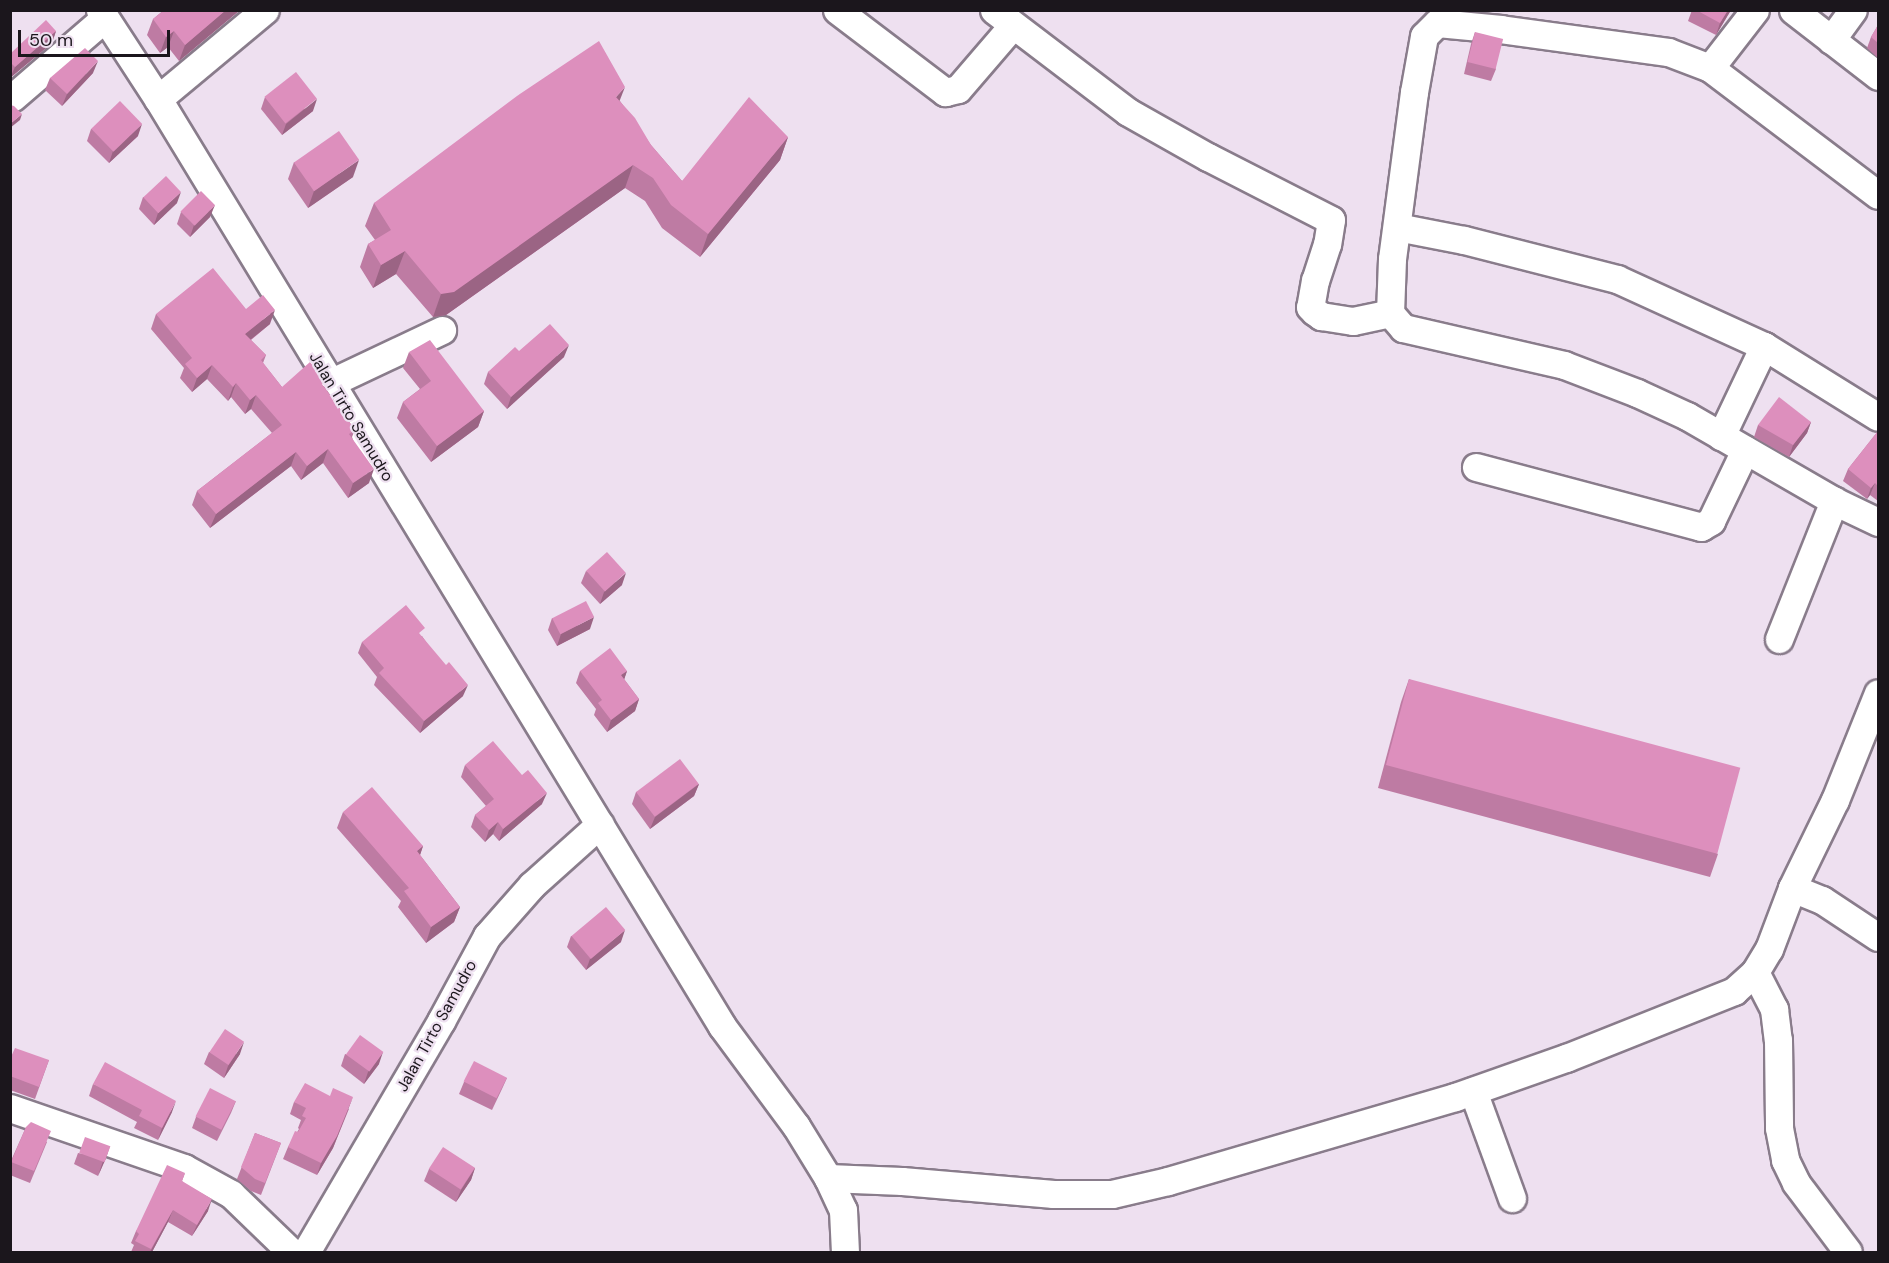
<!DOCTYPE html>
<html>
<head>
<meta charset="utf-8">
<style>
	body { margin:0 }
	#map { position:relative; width:1889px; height:1263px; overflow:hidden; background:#eee0f0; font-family:"DM Sans",sans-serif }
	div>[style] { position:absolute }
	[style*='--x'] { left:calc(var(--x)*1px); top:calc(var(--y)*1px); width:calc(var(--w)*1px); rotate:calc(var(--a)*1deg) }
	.roads { filter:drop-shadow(2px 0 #897c8b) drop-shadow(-2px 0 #897c8b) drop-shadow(0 2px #897c8b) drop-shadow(0 -2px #897c8b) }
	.minor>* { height:27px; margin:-13.5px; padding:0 13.5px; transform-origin:13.5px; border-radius:13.5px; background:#fff }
	.wall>* { inset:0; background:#be7ba3 }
	.shaded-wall>* { inset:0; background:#9b6484 }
	.building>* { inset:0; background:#dd8fbd; transform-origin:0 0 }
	span { translate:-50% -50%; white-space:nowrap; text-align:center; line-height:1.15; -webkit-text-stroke:4.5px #eee0f0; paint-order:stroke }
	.street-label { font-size:16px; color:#1b161c }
	.frame { position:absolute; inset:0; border:12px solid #1b161c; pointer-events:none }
	.scale { position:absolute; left:18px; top:30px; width:152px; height:27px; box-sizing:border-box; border:3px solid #1b161c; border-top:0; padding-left:8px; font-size:18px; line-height:21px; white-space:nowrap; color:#1b161c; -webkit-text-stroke:4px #eee0f0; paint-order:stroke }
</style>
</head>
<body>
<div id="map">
	<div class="roads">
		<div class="minor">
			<div style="--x:100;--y:10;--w:106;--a:56.9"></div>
			<div style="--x:158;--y:99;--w:1085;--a:58.68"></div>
			<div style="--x:722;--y:1026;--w:124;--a:53.5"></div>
			<div style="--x:796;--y:1126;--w:61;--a:58.4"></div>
			<div style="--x:828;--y:1178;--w:35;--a:65"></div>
			<div style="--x:843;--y:1210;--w:42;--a:87.3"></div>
			<div style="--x:837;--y:10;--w:136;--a:37.2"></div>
			<div style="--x:945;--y:92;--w:13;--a:-13"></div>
			<div style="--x:958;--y:89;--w:84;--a:-49.3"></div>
			<div style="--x:994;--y:10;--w:168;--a:37.3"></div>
			<div style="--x:1128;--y:112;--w:92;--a:29.4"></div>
			<div style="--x:1208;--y:157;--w:138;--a:27.1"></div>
			<div style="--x:1331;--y:220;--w:24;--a:99"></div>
			<div style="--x:1327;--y:244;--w:38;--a:108"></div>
			<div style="--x:1315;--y:280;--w:27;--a:100"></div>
			<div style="--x:1310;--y:307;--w:6;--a:45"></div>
			<div style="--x:1314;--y:311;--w:9;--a:36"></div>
			<div style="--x:1321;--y:316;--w:32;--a:9"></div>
			<div style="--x:1353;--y:321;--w:38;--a:-12"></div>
			<div style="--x:1793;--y:10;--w:108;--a:37.8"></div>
			<div style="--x:1831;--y:40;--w:37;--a:-54"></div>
			<div style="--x:1710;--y:68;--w:73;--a:-52.2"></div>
			<div style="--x:13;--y:97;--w:121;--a:-40.7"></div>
			<div style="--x:158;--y:99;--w:139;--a:-39.8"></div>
			<div style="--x:1878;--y:195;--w:211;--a:-142.9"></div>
			<div style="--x:1710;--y:68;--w:45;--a:-159.1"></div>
			<div style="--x:1668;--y:52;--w:169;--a:-172.2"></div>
			<div style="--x:1501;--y:29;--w:64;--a:-174.6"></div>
			<div style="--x:1437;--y:23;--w:18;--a:135"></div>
			<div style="--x:1424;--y:36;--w:57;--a:100.1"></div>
			<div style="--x:1414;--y:92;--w:168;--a:97.5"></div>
			<div style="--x:1392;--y:259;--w:54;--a:92.1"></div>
			<div style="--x:1390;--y:313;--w:20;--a:49"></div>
			<div style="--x:1403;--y:328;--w:165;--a:12.9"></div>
			<div style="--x:1564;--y:365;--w:78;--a:21"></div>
			<div style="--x:1637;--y:393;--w:55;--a:24.7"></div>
			<div style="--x:1687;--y:416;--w:170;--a:30"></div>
			<div style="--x:1834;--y:501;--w:49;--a:25.5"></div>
			<div style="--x:1397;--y:227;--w:68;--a:11"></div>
			<div style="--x:1464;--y:240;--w:158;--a:14.3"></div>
			<div style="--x:1617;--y:279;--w:162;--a:24.5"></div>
			<div style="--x:1764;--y:346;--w:100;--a:115.5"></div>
			<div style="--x:1764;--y:346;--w:134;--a:31.9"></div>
			<div style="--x:330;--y:383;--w:124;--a:-25.3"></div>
			<div style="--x:1476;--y:467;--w:233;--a:14.9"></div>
			<div style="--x:1701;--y:527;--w:12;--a:-31"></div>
			<div style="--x:1711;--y:521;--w:79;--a:-64.4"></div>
			<div style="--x:1779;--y:639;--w:149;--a:-68.3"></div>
			<div style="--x:1792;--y:888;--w:32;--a:22"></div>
			<div style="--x:1822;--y:900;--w:67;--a:33.5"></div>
			<div style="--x:1755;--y:972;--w:42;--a:62.8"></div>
			<div style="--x:1774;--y:1009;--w:31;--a:83"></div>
			<div style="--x:1778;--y:1040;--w:88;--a:89.3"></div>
			<div style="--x:1779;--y:1128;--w:33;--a:79"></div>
			<div style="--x:1785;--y:1160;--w:25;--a:64"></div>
			<div style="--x:1796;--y:1183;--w:86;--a:53"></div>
			<div style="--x:1473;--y:1091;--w:114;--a:70"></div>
			<div style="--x:10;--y:1108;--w:184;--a:19"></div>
			<div style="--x:184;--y:1168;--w:54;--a:29"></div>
			<div style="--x:231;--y:1194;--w:83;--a:44"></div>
			<div style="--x:828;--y:1178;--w:74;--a:2.3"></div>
			<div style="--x:902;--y:1181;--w:152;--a:4.9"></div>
			<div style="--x:1053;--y:1194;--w:59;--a:0"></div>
			<div style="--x:1112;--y:1194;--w:57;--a:-13.1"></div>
			<div style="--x:1168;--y:1181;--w:299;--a:-16.3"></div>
			<div style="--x:1455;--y:1097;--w:118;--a:-19.4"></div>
			<div style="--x:1566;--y:1058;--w:181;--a:-21.7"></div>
			<div style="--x:1734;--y:991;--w:28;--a:-42"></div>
			<div style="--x:1755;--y:972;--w:27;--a:-59"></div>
			<div style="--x:1769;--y:949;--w:65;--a:-69.3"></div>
			<div style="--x:1792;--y:888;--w:98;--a:-64"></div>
			<div style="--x:1835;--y:800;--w:115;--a:-68.1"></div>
			<div style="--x:306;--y:1252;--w:268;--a:-59.7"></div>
			<div style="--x:441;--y:1021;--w:97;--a:-61.6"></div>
			<div style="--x:487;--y:936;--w:68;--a:-48.6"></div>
			<div style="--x:532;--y:885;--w:91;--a:-41.9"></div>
		</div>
	</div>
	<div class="wall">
		<div style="clip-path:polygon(164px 10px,240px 10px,179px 61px,168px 47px,160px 53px,147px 35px,153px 19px)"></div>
		<div style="clip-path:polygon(1692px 10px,1731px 10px,1716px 35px,1688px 21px)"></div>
		<div style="clip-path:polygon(1878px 25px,1878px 58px,1867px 48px,1871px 37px)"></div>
		<div style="clip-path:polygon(56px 31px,52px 43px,10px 78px,10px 54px)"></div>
		<div style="clip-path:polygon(1475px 32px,1496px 69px,1491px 81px,1464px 74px,1471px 44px)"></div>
		<div style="clip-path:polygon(93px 73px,62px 106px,45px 90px,50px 78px)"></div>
		<div style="clip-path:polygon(265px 97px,313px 111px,282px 135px,261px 109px)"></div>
		<div style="clip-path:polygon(620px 101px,651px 145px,682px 181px,788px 137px,780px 160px,700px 257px,662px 228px,645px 201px,625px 188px,446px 315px,433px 317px,396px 274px,373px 288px,360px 267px,368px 244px,375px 240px,365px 226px,374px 203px)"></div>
		<div style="clip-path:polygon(91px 129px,138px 136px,109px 163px,87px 141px)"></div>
		<div style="clip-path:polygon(294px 162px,353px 177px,308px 208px,288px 179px)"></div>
		<div style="clip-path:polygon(143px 197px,177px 203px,154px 225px,139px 209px)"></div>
		<div style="clip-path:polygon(181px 212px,210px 217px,190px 237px,177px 224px)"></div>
		<div style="clip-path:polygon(246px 309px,270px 324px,251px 340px,266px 355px,263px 363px,282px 387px,324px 386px,355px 430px,352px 437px,369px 483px,348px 498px,323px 463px,301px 480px,291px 466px,210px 528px,192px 505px,197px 491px,272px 433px,251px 409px,245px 414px,231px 397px,228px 401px,207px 379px,192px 392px,180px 378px,184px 368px,151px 329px,156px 314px)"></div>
		<div style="clip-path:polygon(519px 351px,564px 357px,507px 409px,484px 384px,488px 372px)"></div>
		<div style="clip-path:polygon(409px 352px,484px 411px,478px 427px,431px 462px,397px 418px,403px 402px,420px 389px,403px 368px)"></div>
		<div style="clip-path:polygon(1811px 422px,1807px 433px,1789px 457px,1754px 437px,1758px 425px)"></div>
		<div style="clip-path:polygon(1878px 431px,1878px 501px,1870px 495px,1867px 499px,1843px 481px,1848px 469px)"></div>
		<div style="clip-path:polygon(586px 571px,622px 585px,600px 604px,581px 583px)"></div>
		<div style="clip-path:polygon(552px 618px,590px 629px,557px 646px,548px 630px)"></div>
		<div style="clip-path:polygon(422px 636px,463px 696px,420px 733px,374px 685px,377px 677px,358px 653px,362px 642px)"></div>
		<div style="clip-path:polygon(580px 671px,627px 671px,624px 679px,639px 699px,635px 711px,607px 732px,594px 715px,596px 709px,576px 683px)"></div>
		<div style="clip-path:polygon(1409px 679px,1718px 854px,1710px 877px,1378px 788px,1401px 702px)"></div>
		<div style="clip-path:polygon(465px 765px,542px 804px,499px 841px,493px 834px,485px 842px,471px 827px,475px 815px,486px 806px,461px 777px)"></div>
		<div style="clip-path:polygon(699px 784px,694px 796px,650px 829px,632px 804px,636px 792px)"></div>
		<div style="clip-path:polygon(343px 812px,423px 846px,420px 855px,460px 907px,454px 922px,426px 943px,398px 907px,401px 901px,337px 828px)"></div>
		<div style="clip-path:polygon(571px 936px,621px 942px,586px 970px,567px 947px)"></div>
		<div style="clip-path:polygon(209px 1052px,240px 1054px,224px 1078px,204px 1064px)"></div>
		<div style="clip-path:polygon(345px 1054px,379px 1064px,364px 1084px,341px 1066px)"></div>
		<div style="clip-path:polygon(10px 1059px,49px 1060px,35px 1099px,10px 1090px)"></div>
		<div style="clip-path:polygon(507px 1078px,502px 1089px,492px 1110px,459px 1094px,464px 1082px)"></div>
		<div style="clip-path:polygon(93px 1084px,172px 1112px,158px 1140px,134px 1128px,137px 1122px,89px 1096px)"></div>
		<div style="clip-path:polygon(236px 1101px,231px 1113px,217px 1141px,192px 1128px,196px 1117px)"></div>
		<div style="clip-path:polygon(294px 1102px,349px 1109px,333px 1148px,317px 1175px,283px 1159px,288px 1147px,299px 1129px,298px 1128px,301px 1120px,290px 1114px)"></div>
		<div style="clip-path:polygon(26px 1127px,47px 1142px,30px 1183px,10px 1175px,10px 1163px)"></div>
		<div style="clip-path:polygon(255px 1133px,281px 1143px,261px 1195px,251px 1191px,237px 1179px)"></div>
		<div style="clip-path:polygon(78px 1153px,106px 1158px,98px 1176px,74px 1164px)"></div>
		<div style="clip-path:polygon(475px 1168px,471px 1180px,456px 1202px,424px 1181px,429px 1169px)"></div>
		<div style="clip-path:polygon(185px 1173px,182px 1181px,208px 1211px,192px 1236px,168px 1222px,152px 1252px,131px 1252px,134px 1245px,131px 1243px,136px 1231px)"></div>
	</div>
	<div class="shaded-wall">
		<div style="clip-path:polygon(226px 10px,240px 10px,179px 61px,185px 45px)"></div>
		<div style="clip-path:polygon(1728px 10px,1731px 10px,1716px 35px,1720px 23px)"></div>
		<div style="clip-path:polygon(56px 31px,52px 43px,10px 78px,15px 67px)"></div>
		<div style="clip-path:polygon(174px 31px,168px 47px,160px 53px,166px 37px)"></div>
		<div style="clip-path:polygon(98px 61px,93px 73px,62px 106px,67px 94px)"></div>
		<div style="clip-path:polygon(625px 87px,616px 110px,616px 97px)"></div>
		<div style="clip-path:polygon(317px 99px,313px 111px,282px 135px,286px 124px)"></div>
		<div style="clip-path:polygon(22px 114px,20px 120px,10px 128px,10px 124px)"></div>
		<div style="clip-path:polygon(142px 124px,138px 136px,109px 163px,113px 151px)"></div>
		<div style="clip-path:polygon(788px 137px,780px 160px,700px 257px,708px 234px)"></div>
		<div style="clip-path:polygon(359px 160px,353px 177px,308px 208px,314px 191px)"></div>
		<div style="clip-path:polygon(633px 165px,625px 188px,446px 315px,433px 317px,441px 294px)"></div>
		<div style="clip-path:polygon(181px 192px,177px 203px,154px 225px,158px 213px)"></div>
		<div style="clip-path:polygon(215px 205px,210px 217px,190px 237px,194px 225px)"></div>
		<div style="clip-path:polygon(405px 251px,396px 274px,373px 288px,381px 265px)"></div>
		<div style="clip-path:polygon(275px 310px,270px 324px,240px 348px,245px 334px)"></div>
		<div style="clip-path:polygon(569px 345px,564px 357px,507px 409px,511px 397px)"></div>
		<div style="clip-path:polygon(212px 365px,207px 379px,192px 392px,197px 378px)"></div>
		<div style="clip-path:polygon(236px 383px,231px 397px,228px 401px,233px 387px)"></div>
		<div style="clip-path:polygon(256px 395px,251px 409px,245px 414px,250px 400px)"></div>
		<div style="clip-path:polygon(484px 411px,478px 427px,431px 462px,437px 446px)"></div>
		<div style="clip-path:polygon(1811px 422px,1807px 433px,1789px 457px,1793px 445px)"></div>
		<div style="clip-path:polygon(328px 449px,323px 463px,301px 480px,307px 466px)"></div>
		<div style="clip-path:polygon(296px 452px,291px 466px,210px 528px,216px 514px)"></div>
		<div style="clip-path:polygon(374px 469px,369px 483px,348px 498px,353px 483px)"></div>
		<div style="clip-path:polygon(1875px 483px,1870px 495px,1867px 499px,1871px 488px)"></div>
		<div style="clip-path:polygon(626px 573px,622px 585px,600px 604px,604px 592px)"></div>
		<div style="clip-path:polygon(594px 617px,590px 629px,557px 646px,561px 634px)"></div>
		<div style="clip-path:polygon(627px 671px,623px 683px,621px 675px)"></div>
		<div style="clip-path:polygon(468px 685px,463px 696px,420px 733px,424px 721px)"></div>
		<div style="clip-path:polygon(639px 699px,635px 711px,607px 732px,611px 720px)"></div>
		<div style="clip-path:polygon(699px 784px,694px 796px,650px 829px,655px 817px)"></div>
		<div style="clip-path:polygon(547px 793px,542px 804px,499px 841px,503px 829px)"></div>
		<div style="clip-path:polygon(498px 822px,493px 834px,485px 842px,489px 830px)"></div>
		<div style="clip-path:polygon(423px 846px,418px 861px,417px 851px)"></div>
		<div style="clip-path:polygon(460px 907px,454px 922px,426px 943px,431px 927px)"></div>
		<div style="clip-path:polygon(625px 930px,621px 942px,586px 970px,590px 959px)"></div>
		<div style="clip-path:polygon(244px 1042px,240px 1054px,224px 1078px,228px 1066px)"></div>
		<div style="clip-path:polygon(383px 1052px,379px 1064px,364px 1084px,368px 1072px)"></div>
		<div style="clip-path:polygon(353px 1097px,333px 1148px,317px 1175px,321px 1163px)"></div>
		<div style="clip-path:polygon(176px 1101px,172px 1112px,158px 1140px,162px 1128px)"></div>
		<div style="clip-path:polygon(110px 1146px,106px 1158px,98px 1176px,102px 1164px)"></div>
		<div style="clip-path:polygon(475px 1168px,471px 1180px,456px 1202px,461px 1190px)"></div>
		<div style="clip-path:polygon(212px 1199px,208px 1211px,192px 1236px,197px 1225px)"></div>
		<div style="clip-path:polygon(173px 1210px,168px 1222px,152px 1252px,150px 1252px)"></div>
	</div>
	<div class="building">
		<div style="clip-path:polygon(164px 10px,226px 10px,185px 45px,174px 31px,166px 37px,153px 19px)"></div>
		<div style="clip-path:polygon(1696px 10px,1728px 10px,1720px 23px)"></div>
		<div style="clip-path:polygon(46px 20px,56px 31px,15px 67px,10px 62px,10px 54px)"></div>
		<div style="clip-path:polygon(1878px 25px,1878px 43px,1871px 37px)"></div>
		<div style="left:1475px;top:32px;width:29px;height:31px;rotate:14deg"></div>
		<div style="clip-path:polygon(599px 41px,625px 87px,616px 97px,635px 118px,651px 145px,682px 181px,749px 97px,788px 137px,708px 234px,671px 205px,653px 178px,633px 165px,454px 292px,441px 294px,405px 251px,381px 265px,368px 244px,391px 230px,374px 203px,517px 96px)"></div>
		<div style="clip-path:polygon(85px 48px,98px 61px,67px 94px,50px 78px)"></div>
		<div style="left:296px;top:72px;width:34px;height:40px;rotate:52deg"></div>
		<div style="left:120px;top:101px;width:32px;height:40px;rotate:46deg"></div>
		<div style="clip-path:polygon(10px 105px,14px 106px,22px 114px,10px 124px)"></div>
		<div style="left:339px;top:131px;width:35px;height:55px;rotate:55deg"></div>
		<div style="left:166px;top:176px;width:22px;height:31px;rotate:47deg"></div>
		<div style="left:201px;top:191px;width:20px;height:29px;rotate:45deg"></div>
		<div style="clip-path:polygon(213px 268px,246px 309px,263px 295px,275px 310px,245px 334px,266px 355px,261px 360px,282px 387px,310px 362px,324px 379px,325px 382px,322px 384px,355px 430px,349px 434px,374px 469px,353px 483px,328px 449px,307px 466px,296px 452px,216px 514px,197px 491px,282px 425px,256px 395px,250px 400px,236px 383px,233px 387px,212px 365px,197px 378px,185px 364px,192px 358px,156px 314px)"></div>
		<div style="clip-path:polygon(550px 324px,569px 345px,511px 397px,488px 372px,515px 347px,519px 351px)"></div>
		<div style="clip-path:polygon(430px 340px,484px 411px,437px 446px,403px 402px,431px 381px,409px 352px)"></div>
		<div style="clip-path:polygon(1779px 397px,1811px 422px,1793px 445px,1758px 425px)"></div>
		<div style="clip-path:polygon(1878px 431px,1878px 486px,1875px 483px,1871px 488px,1848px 469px)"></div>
		<div style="left:607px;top:552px;width:28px;height:28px;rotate:48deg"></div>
		<div style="left:586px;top:601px;width:18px;height:38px;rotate:63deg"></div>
		<div style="clip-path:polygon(406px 605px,425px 628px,419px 633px,446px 665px,449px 662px,468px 685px,424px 721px,379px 673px,384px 668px,362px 642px)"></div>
		<div style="clip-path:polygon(610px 648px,627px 671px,621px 675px,639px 699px,611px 720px,598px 703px,602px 700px,580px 671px)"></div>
		<div style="left:1409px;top:679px;width:343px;height:89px;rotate:15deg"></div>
		<div style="clip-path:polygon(493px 741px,522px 775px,528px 770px,547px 793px,503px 829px,498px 822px,489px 830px,475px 815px,494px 799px,465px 765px)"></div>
		<div style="left:680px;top:759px;width:31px;height:55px;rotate:53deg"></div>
		<div style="clip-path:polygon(372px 787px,423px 846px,417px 851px,460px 907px,431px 927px,404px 891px,409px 888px,343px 812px)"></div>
		<div style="left:606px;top:907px;width:30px;height:45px;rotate:50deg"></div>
		<div style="left:225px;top:1029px;width:23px;height:28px;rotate:34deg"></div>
		<div style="left:360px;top:1035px;width:29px;height:24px;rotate:36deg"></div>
		<div style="clip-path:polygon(15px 1048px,49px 1060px,39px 1087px,10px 1076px,10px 1059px)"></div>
		<div style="left:474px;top:1061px;width:37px;height:23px;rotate:27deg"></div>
		<div style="clip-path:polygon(105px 1062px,176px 1101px,162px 1128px,139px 1116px,142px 1110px,93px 1084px)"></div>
		<div style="clip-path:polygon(305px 1083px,330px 1096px,333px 1088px,353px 1097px,337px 1136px,321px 1163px,288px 1147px,295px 1131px,298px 1132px,306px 1118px,302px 1116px,306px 1108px,294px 1102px)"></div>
		<div style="left:210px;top:1088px;width:29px;height:32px;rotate:27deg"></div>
		<div style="clip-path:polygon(31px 1122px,51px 1131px,34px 1171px,11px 1162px,26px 1127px)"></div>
		<div style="clip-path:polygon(255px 1133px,281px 1143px,265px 1183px,255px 1179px,241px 1167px)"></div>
		<div style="left:85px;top:1137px;width:27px;height:17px;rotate:20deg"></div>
		<div style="left:443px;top:1147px;width:38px;height:26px;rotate:33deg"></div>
		<div style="clip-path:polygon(167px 1165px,185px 1173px,182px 1181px,212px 1199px,197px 1225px,173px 1210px,151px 1249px,135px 1241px,139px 1234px,136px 1231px)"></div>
	</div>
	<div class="street-label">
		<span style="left:351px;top:417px;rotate:59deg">Jalan Tirto Samudro</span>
		<span style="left:437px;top:1026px;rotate:-61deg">Jalan Tirto Samudro</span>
	</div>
	<div class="frame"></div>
	<div class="scale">50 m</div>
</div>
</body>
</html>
